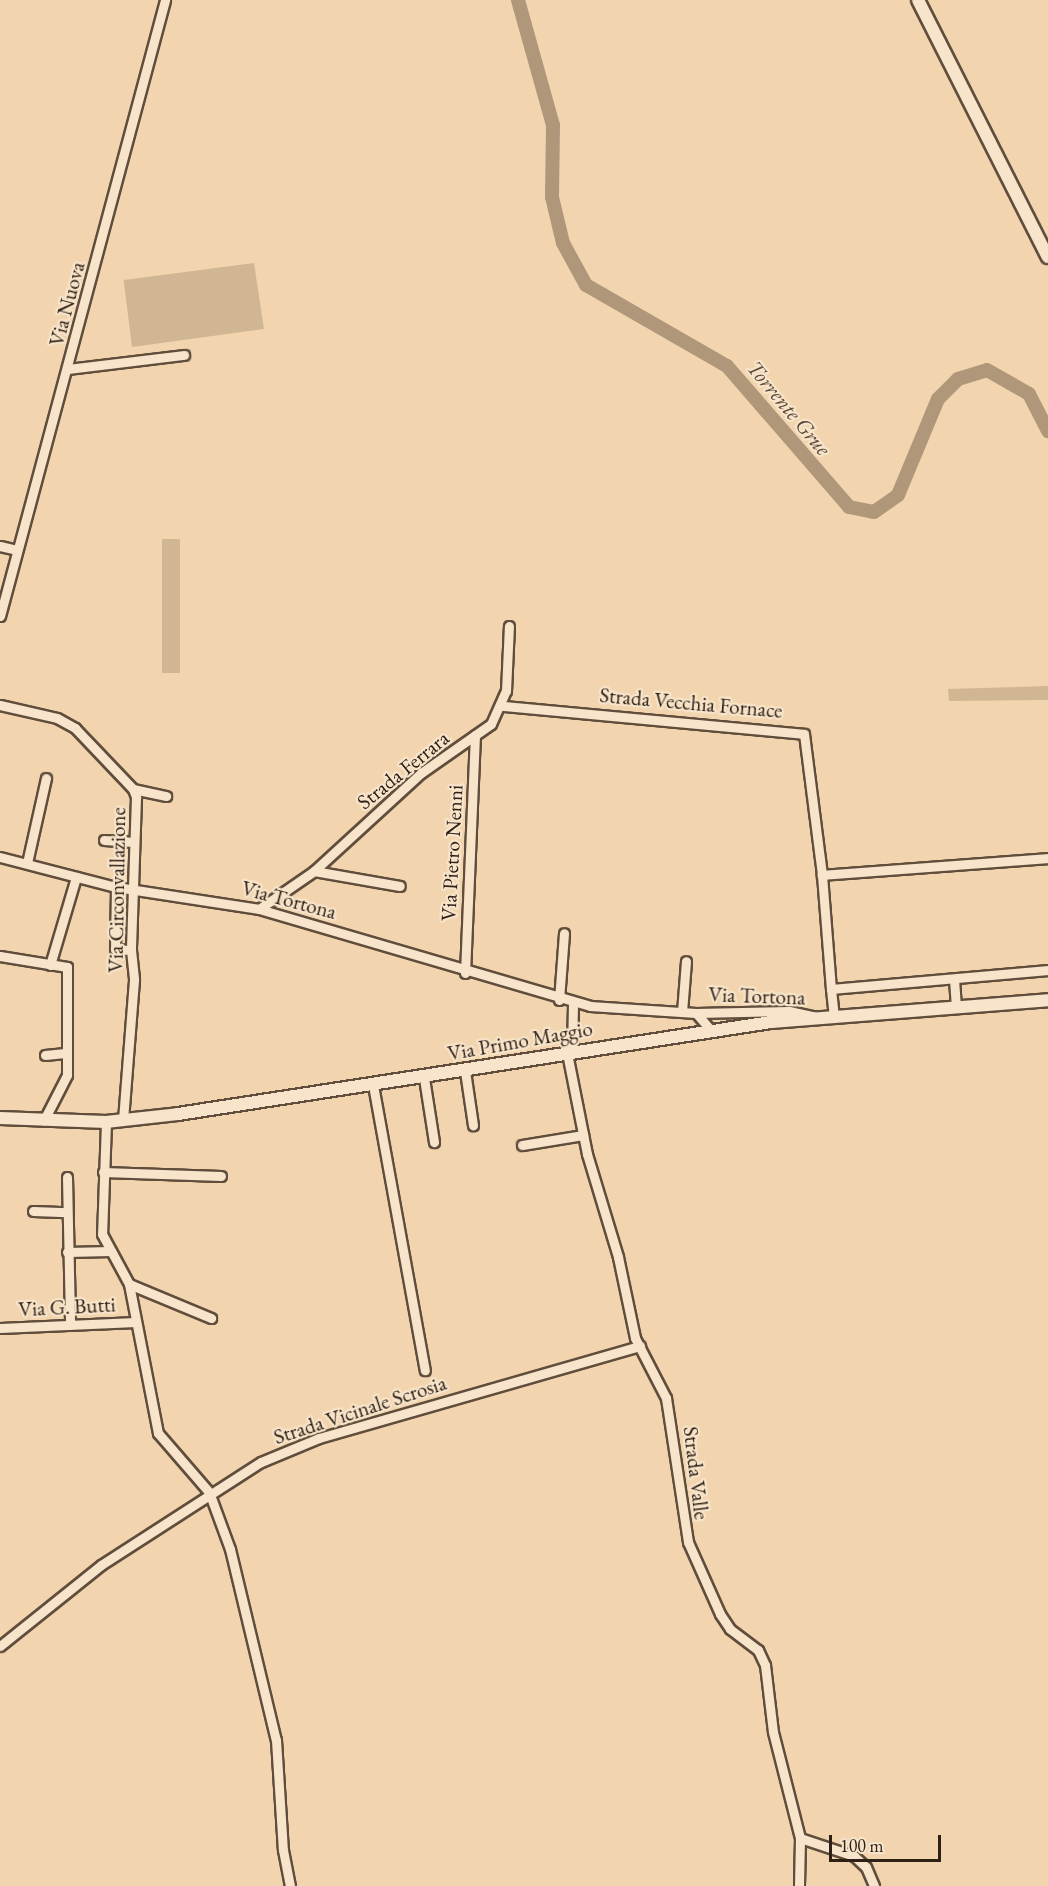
<!DOCTYPE html>
<html>
<head>
<meta charset="utf-8">
<style>
	body { margin:0 }
	#map { position:relative; width:1048px; height:1886px; overflow:hidden; background:#f2d5ae; font-family:"EB Garamond",serif }
	div>[style] { position:absolute }
	[style*='--x'] { left:calc(var(--x)*1px); top:calc(var(--y)*1px); width:calc(var(--w)*1px); rotate:calc(var(--a)*1deg) }
	.green>* { inset:0; background:#d1b694; transform-origin:0 0 }
	.river>* { height:14px; margin:-7px; padding:0 7px; transform-origin:7px; border-radius:7px; background:#b0977a }
	.roads { filter:drop-shadow(2px 0 #604d3c) drop-shadow(-2px 0 #604d3c) drop-shadow(0 2px #604d3c) drop-shadow(0 -2px #604d3c) }
	.minor>* { height:9px; margin:-4.5px; padding:0 4.5px; transform-origin:4.5px; border-radius:4.5px; background:#f7e4ca }
	.secondary>* { height:12px; margin:-6px; padding:0 6px; transform-origin:6px; border-radius:6px; background:#f7e4ca }
	span { translate:-50% -50%; white-space:nowrap; text-align:center; line-height:1.15; -webkit-text-stroke:4.5px #f7e4ca; paint-order:stroke }
	.street-label { font-size:21px; color:#2f2016 }
	.water-label { font-size:22px; color:#5c4a39; font-style:italic }
	.scale { position:absolute; left:829px; top:1835px; width:112px; height:27px; box-sizing:border-box; border:3px solid #2f2016; border-top:0; padding-left:8px; font-size:18px; line-height:21px; white-space:nowrap; color:#2f2016; -webkit-text-stroke:4px #f7e4ca; paint-order:stroke }
</style>
</head>
<body>
<div id="map">
	<div class="green">
		<div style="clip-path:polygon(254px 263px,264px 329px,132px 347px,123px 275px,124px 280px)"></div>
		<div style="left:180px;top:539px;width:134px;height:18px;rotate:90deg"></div>
		<div style="clip-path:polygon(1048px 686px,1048px 700px,949px 701px,948px 689px)"></div>
	</div>
	<div class="river">
		<div style="--x:518;--y:0;--w:130;--a:74.4"></div>
		<div style="--x:553;--y:125;--w:72;--a:90.8"></div>
		<div style="--x:552;--y:197;--w:47;--a:76.6"></div>
		<div style="--x:563;--y:243;--w:48;--a:61.3"></div>
		<div style="--x:586;--y:285;--w:163;--a:29.9"></div>
		<div style="--x:727;--y:366;--w:186;--a:49.1"></div>
		<div style="--x:849;--y:507;--w:25;--a:11"></div>
		<div style="--x:874;--y:512;--w:29;--a:-35"></div>
		<div style="--x:898;--y:495;--w:104;--a:-67.4"></div>
		<div style="--x:938;--y:399;--w:28;--a:-45"></div>
		<div style="--x:958;--y:379;--w:30;--a:-17"></div>
		<div style="--x:987;--y:370;--w:48;--a:29.7"></div>
		<div style="--x:1029;--y:394;--w:42;--a:62.8"></div>
	</div>
	<div class="roads">
		<div class="minor">
			<div style="--x:68;--y:369;--w:117;--a:-6.9"></div>
			<div style="--x:0;--y:546;--w:17;--a:13"></div>
			<div style="--x:0;--y:616;--w:638;--a:-75"></div>
			<div style="--x:0;--y:705;--w:58;--a:12.8"></div>
			<div style="--x:57;--y:718;--w:21;--a:29"></div>
			<div style="--x:75;--y:728;--w:84;--a:46.4"></div>
			<div style="--x:133;--y:789;--w:9;--a:69"></div>
			<div style="--x:136;--y:797;--w:153;--a:91.9"></div>
			<div style="--x:131;--y:950;--w:30;--a:84"></div>
			<div style="--x:134;--y:980;--w:140;--a:94.5"></div>
			<div style="--x:503;--y:706;--w:302;--a:5.3"></div>
			<div style="--x:804;--y:734;--w:142;--a:82.7"></div>
			<div style="--x:133;--y:789;--w:34;--a:12"></div>
			<div style="--x:104;--y:840;--w:30;--a:4"></div>
			<div style="--x:0;--y:857;--w:120;--a:14.5"></div>
			<div style="--x:116;--y:887;--w:145;--a:8.7"></div>
			<div style="--x:259;--y:909;--w:345;--a:16.3"></div>
			<div style="--x:590;--y:1006;--w:106;--a:3.8"></div>
			<div style="--x:696;--y:1013;--w:93;--a:-1.2"></div>
			<div style="--x:789;--y:1011;--w:29;--a:12"></div>
			<div style="--x:1048;--y:858;--w:227;--a:175.7"></div>
			<div style="--x:822;--y:875;--w:114;--a:85.5"></div>
			<div style="--x:831;--y:989;--w:218;--a:-5"></div>
			<div style="--x:27;--y:863;--w:87;--a:-77.4"></div>
			<div style="--x:314;--y:871;--w:87;--a:9.9"></div>
			<div style="--x:116;--y:887;--w:62;--a:90.9"></div>
			<div style="--x:115;--y:949;--w:16;--a:4"></div>
			<div style="--x:259;--y:909;--w:67;--a:-34.6"></div>
			<div style="--x:314;--y:871;--w:145;--a:-42.5"></div>
			<div style="--x:421;--y:773;--w:85;--a:-35"></div>
			<div style="--x:491;--y:724;--w:36;--a:-66"></div>
			<div style="--x:506;--y:691;--w:65;--a:-87.4"></div>
			<div style="--x:0;--y:956;--w:68;--a:9.3"></div>
			<div style="--x:67;--y:967;--w:108;--a:90"></div>
			<div style="--x:67;--y:1075;--w:51;--a:117.1"></div>
			<div style="--x:50;--y:965;--w:92;--a:-73.5"></div>
			<div style="--x:465;--y:973;--w:238;--a:-87.6"></div>
			<div style="--x:954;--y:979;--w:28;--a:86"></div>
			<div style="--x:831;--y:989;--w:27;--a:84"></div>
			<div style="--x:559;--y:1000;--w:67;--a:-85.7"></div>
			<div style="--x:682;--y:1012;--w:51;--a:-85.5"></div>
			<div style="--x:696;--y:1013;--w:23;--a:49"></div>
			<div style="--x:572;--y:1052;--w:49;--a:-88.8"></div>
			<div style="--x:567;--y:1053;--w:103;--a:78.8"></div>
			<div style="--x:587;--y:1154;--w:108;--a:73.2"></div>
			<div style="--x:618;--y:1257;--w:83;--a:78.1"></div>
			<div style="--x:635;--y:1338;--w:68;--a:62.7"></div>
			<div style="--x:666;--y:1398;--w:146;--a:81.3"></div>
			<div style="--x:688;--y:1542;--w:79;--a:66"></div>
			<div style="--x:720;--y:1614;--w:18;--a:56"></div>
			<div style="--x:730;--y:1629;--w:35;--a:37"></div>
			<div style="--x:758;--y:1650;--w:17;--a:65"></div>
			<div style="--x:765;--y:1665;--w:67;--a:83.2"></div>
			<div style="--x:773;--y:1732;--w:109;--a:75.7"></div>
			<div style="--x:800;--y:1838;--w:48;--a:91.2"></div>
			<div style="--x:45;--y:1055;--w:20;--a:-6"></div>
			<div style="--x:465;--y:1071;--w:55;--a:81.6"></div>
			<div style="--x:424;--y:1078;--w:65;--a:81.1"></div>
			<div style="--x:373;--y:1085;--w:290;--a:79.7"></div>
			<div style="--x:106;--y:1122;--w:112;--a:92"></div>
			<div style="--x:102;--y:1234;--w:57;--a:61.6"></div>
			<div style="--x:129;--y:1284;--w:152;--a:79"></div>
			<div style="--x:158;--y:1433;--w:78;--a:49.2"></div>
			<div style="--x:209;--y:1492;--w:61;--a:69.8"></div>
			<div style="--x:230;--y:1549;--w:196;--a:76.5"></div>
			<div style="--x:276;--y:1740;--w:110;--a:86.4"></div>
			<div style="--x:283;--y:1850;--w:37;--a:79"></div>
			<div style="--x:522;--y:1145;--w:62;--a:-9.3"></div>
			<div style="--x:103;--y:1172;--w:118;--a:1.9"></div>
			<div style="--x:67;--y:1177;--w:148;--a:88.8"></div>
			<div style="--x:33;--y:1211;--w:34;--a:2"></div>
			<div style="--x:67;--y:1252;--w:44;--a:-1.3"></div>
			<div style="--x:129;--y:1284;--w:89;--a:22.5"></div>
			<div style="--x:0;--y:1328;--w:136;--a:-2.5"></div>
			<div style="--x:0;--y:1646;--w:129;--a:-38.7"></div>
			<div style="--x:101;--y:1565;--w:190;--a:-32.8"></div>
			<div style="--x:261;--y:1462;--w:63;--a:-22.5"></div>
			<div style="--x:319;--y:1438;--w:334;--a:-16"></div>
			<div style="--x:800;--y:1838;--w:57;--a:18.4"></div>
			<div style="--x:854;--y:1856;--w:16;--a:43"></div>
			<div style="--x:866;--y:1867;--w:21;--a:67"></div>
		</div>
		<div class="secondary">
			<div style="--x:918;--y:0;--w:288;--a:63.2"></div>
			<div style="--x:0;--y:1118;--w:106;--a:2.2"></div>
			<div style="--x:106;--y:1122;--w:72;--a:-6.3"></div>
			<div style="--x:178;--y:1114;--w:600;--a:-8.82"></div>
			<div style="--x:771;--y:1022;--w:278;--a:-4.5"></div>
		</div>
	</div>
	<div class="street-label">
		<span style="left:67px;top:304px;rotate:-75deg">Via Nuova</span>
		<span style="left:691px;top:703px;rotate:5deg">Strada Vecchia Fornace</span>
		<span style="left:403px;top:770px;rotate:-39deg">Strada Ferrara</span>
		<span style="left:452px;top:853px;rotate:-87deg">Via Pietro Nenni</span>
		<span style="left:117px;top:890px;rotate:-89deg">Via Circonvallazione</span>
		<span style="left:289px;top:900px;rotate:15deg">Via Tortona</span>
		<span style="left:757px;top:996px;rotate:2deg">Via Tortona</span>
		<span style="left:520px;top:1041px;rotate:-10deg">Via Primo Maggio</span>
		<span style="left:67px;top:1307px;rotate:-3deg">Via G. Butti</span>
		<span style="left:360px;top:1410px;rotate:-18deg">Strada Vicinale Scrosia</span>
		<span style="left:696px;top:1473px;rotate:83deg">Strada Valle</span>
	</div>
	<div class="water-label">
		<span style="left:789px;top:408px;rotate:50deg">Torrente Grue</span>
	</div>
	<div class="scale">100 m</div>
</div>
</body>
</html>
